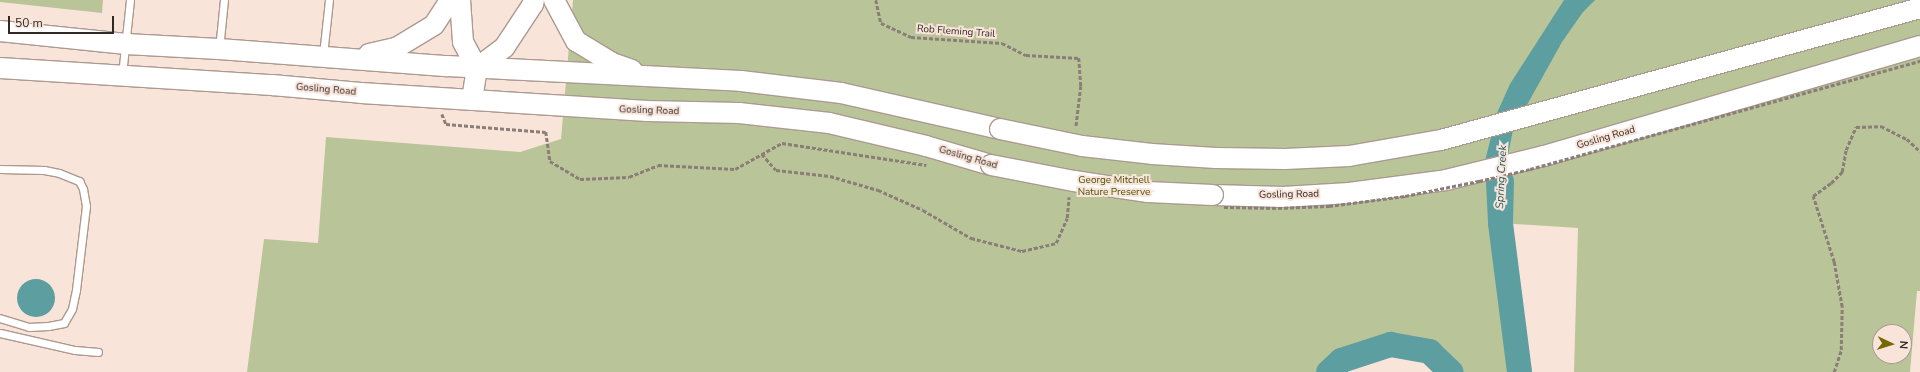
<!DOCTYPE html>
<html>
<head>
<meta charset="utf-8">
<style>
	body { margin:0 }
	#map { position:relative; width:1920px; height:372px; overflow:hidden; background:#f9e4da; font-family:"Nunito Sans",sans-serif }
	div>[style] { position:absolute }
	[style*='--x'] { left:calc(var(--x)*1px); top:calc(var(--y)*1px); width:calc(var(--w)*1px); rotate:calc(var(--a)*1deg) }
	.green>* { inset:0; background:#b9c599 }
	.water>* { inset:0; background:#5d9ea1 }
	.round { border-radius:50% }
	.river>* { height:25px; margin:-12.5px; padding:0 12.5px; transform-origin:12.5px; border-radius:12.5px; background:#5d9ea1 }
	.path>* { height:2.5px; margin-top:-1.25px; transform-origin:0; background:repeating-linear-gradient(90deg,#8b7d77 0 4px,transparent 0 6px) }
	.roads { filter:drop-shadow(1px 0 #ac998f) drop-shadow(-1px 0 #ac998f) drop-shadow(0 1px #ac998f) drop-shadow(0 -1px #ac998f) }
	.service>* { height:7px; margin:-3.5px; padding:0 3.5px; transform-origin:3.5px; border-radius:3.5px; background:#fff }
	.secondary>* { height:20px; margin:-10px; padding:0 10px; transform-origin:10px; border-radius:10px; background:#fff }
	.path-bridge>* { height:2.5px; margin-top:-1.25px; transform-origin:0; background:repeating-linear-gradient(90deg,#8b7d77 0 4px,transparent 0 6px) }
	.bridges { filter:drop-shadow(1px 0 #ac998f) drop-shadow(-1px 0 #ac998f) drop-shadow(0 1px #ac998f) drop-shadow(0 -1px #ac998f) }
	.secondary-bridge>* { height:20px; margin:-10px; padding:0 10px; transform-origin:10px; border-radius:10px; background:#fff }
	span { translate:-50% -50%; white-space:nowrap; text-align:center; line-height:1.15; -webkit-text-stroke:4px #f9e4da; paint-order:stroke }
	.street-label { font-size:10px; color:#302824 }
	.park-label { font-size:10px; color:#475406 }
	.water-label { font-size:11px; color:#1e5759; font-style:italic }
	.north { position:absolute; left:1872px; top:324px; width:40px; height:40px; box-sizing:border-box; background:#f9e4da; border:1px solid #a99991; border-radius:50%; rotate:94deg; font-size:11px; font-weight:700; line-height:16px; text-align:center; color:#302824 }
	.north::after { content:''; display:block; margin:auto; width:14px; height:18px; background:#746a03; clip-path:polygon(50% 0,100% 100%,50% 72%,0 100%) }
	.scale { position:absolute; left:8px; top:16px; width:106px; height:18px; box-sizing:border-box; border:2px solid #302824; border-top:0; padding-left:5px; font-size:12px; line-height:14px; white-space:nowrap; color:#302824; -webkit-text-stroke:3px #f9e4da; paint-order:stroke }
</style>
</head>
<body>
<div id="map">
	<div class="green">
		<div style="clip-path:polygon(0 0,103px 0,102px 13px,0 2px)"></div>
		<div style="clip-path:polygon(evenodd,573px 0,1920px 0,1920px 291px,1917px 291px,1910px 372px,1574px 372px,1578px 228px,1500px 223px,1519px 372px,1451px 372px,1429px 351px,1390px 344px,1341px 360px,1328px 372px,247px 372px,264px 239px,318px 243px,326px 137px,520px 152px,561px 139px,573px 0,1880px 332px,1904px 332px,1904px 356px,1880px 356px,1880px 332px)"></div>
	</div>
	<div class="water">
		<div style="clip-path:polygon(1564px 0,1595px 0,1583px 12px,1562px 42px,1513px 130px,1508px 155px,1512px 208px,1488px 223px,1485px 161px,1497px 113px,1510px 84px)"></div>
		<div class="round" style="left:17px;top:279px;width:38px;height:38px"></div>
	</div>
	<div class="river">
		<div style="--x:1501;--y:181;--w:42;--a:91.4"></div>
		<div style="--x:1500;--y:223;--w:150;--a:82.7"></div>
		<div style="--x:1328;--y:372;--w:18;--a:-43"></div>
		<div style="--x:1341;--y:360;--w:52;--a:-18.1"></div>
		<div style="--x:1390;--y:344;--w:40;--a:10"></div>
		<div style="--x:1429;--y:351;--w:30;--a:44"></div>
	</div>
	<div class="path">
		<div style="--x:876;--y:0;--w:24;--a:78"></div>
		<div style="--x:881;--y:23;--w:33;--a:25"></div>
		<div style="--x:911;--y:37;--w:91;--a:3.8"></div>
		<div style="--x:1002;--y:43;--w:27;--a:27"></div>
		<div style="--x:1026;--y:55;--w:53;--a:3.2"></div>
		<div style="--x:1079;--y:58;--w:28;--a:86"></div>
		<div style="--x:1081;--y:86;--w:42;--a:96.8"></div>
		<div style="--x:442;--y:114;--w:11;--a:68"></div>
		<div style="--x:446;--y:124;--w:100;--a:4.6"></div>
		<div style="--x:546;--y:132;--w:29;--a:82"></div>
		<div style="--x:550;--y:161;--w:35;--a:31"></div>
		<div style="--x:580;--y:179;--w:49;--a:-2.3"></div>
		<div style="--x:629;--y:177;--w:31;--a:-22"></div>
		<div style="--x:658;--y:165;--w:77;--a:3"></div>
		<div style="--x:735;--y:169;--w:54;--a:-29"></div>
		<div style="--x:782;--y:143;--w:146;--a:8.7"></div>
		<div style="--x:762;--y:154;--w:21;--a:49"></div>
		<div style="--x:776;--y:170;--w:54;--a:6.3"></div>
		<div style="--x:830;--y:176;--w:50;--a:16.3"></div>
		<div style="--x:878;--y:190;--w:49;--a:24"></div>
		<div style="--x:923;--y:210;--w:56;--a:30.3"></div>
		<div style="--x:971;--y:238;--w:53;--a:14.3"></div>
		<div style="--x:1022;--y:251;--w:35;--a:-13"></div>
		<div style="--x:1056;--y:243;--w:27;--a:-66"></div>
		<div style="--x:1067;--y:218;--w:21;--a:-85"></div>
		<div style="--x:1834;--y:372;--w:23;--a:-72"></div>
		<div style="--x:1841;--y:350;--w:43;--a:-88.7"></div>
		<div style="--x:1842;--y:307;--w:46;--a:-100.1"></div>
		<div style="--x:1834;--y:262;--w:69;--a:-107.7"></div>
		<div style="--x:1813;--y:196;--w:22;--a:-36"></div>
		<div style="--x:1831;--y:183;--w:16;--a:-45"></div>
		<div style="--x:1842;--y:172;--w:22;--a:-80"></div>
		<div style="--x:1846;--y:150;--w:25;--a:-67"></div>
		<div style="--x:1856;--y:127;--w:25;--a:-2"></div>
		<div style="--x:1881;--y:126;--w:29;--a:27"></div>
		<div style="--x:1907;--y:139;--w:18;--a:43"></div>
	</div>
	<div class="roads">
		<div class="service">
			<div style="--x:219;--y:49;--w:49;--a:-84.2"></div>
			<div style="--x:323;--y:55;--w:55;--a:-83.8"></div>
			<div style="--x:122;--y:75;--w:75;--a:-83.9"></div>
			<div style="--x:0;--y:169;--w:44;--a:1.3"></div>
			<div style="--x:44;--y:170;--w:15;--a:11"></div>
			<div style="--x:59;--y:173;--w:22;--a:22"></div>
			<div style="--x:79;--y:181;--w:9;--a:63"></div>
			<div style="--x:83;--y:189;--w:17;--a:80"></div>
			<div style="--x:86;--y:206;--w:85;--a:96.8"></div>
			<div style="--x:76;--y:290;--w:19;--a:102"></div>
			<div style="--x:72;--y:309;--w:16;--a:120"></div>
			<div style="--x:64;--y:323;--w:16;--a:169"></div>
			<div style="--x:48;--y:326;--w:19;--a:177"></div>
			<div style="--x:29;--y:327;--w:30;--a:-163"></div>
			<div style="--x:0;--y:333;--w:77;--a:12.8"></div>
			<div style="--x:75;--y:350;--w:23;--a:5"></div>
		</div>
		<div class="secondary">
			<div style="--x:460;--y:0;--w:42;--a:85.9"></div>
			<div style="--x:463;--y:42;--w:30;--a:62"></div>
			<div style="--x:477;--y:68;--w:32;--a:99"></div>
			<div style="--x:554;--y:0;--w:47;--a:61.8"></div>
			<div style="--x:576;--y:41;--w:42;--a:31.4"></div>
			<div style="--x:612;--y:63;--w:21;--a:19"></div>
			<div style="--x:0;--y:31;--w:127;--a:5.9"></div>
			<div style="--x:126;--y:44;--w:93;--a:3.1"></div>
			<div style="--x:219;--y:49;--w:229;--a:4.3"></div>
			<div style="--x:447;--y:66;--w:294;--a:2.9"></div>
			<div style="--x:741;--y:81;--w:101;--a:6.8"></div>
			<div style="--x:841;--y:93;--w:163;--a:12.8"></div>
			<div style="--x:369;--y:54;--w:28;--a:-13"></div>
			<div style="--x:396;--y:48;--w:44;--a:-31.2"></div>
			<div style="--x:434;--y:25;--w:30;--a:-57"></div>
			<div style="--x:0;--y:68;--w:273;--a:3.6"></div>
			<div style="--x:272;--y:85;--w:89;--a:5.1"></div>
			<div style="--x:361;--y:93;--w:287;--a:3.6"></div>
			<div style="--x:647;--y:111;--w:92;--a:1.2"></div>
			<div style="--x:739;--y:113;--w:91;--a:6.3"></div>
			<div style="--x:829;--y:123;--w:100;--a:13.3"></div>
			<div style="--x:926;--y:146;--w:68;--a:16.3"></div>
			<div style="--x:477;--y:68;--w:34;--a:-37"></div>
			<div style="--x:504;--y:48;--w:53;--a:-56.6"></div>
			<div style="--x:533;--y:4;--w:4;--a:-76"></div>
			<div style="--x:1213;--y:195;--w:70;--a:1.6"></div>
			<div style="--x:1283;--y:197;--w:66;--a:-3.5"></div>
			<div style="--x:1349;--y:193;--w:98;--a:-7.6"></div>
			<div style="--x:1446;--y:180;--w:101;--a:-13.8"></div>
			<div style="--x:1544;--y:156;--w:392;--a:-16.3"></div>
		</div>
	</div>
	<div class="path-bridge">
		<div style="--x:1224;--y:207;--w:54;--a:1.1"></div>
		<div style="--x:1278;--y:208;--w:51;--a:-2.2"></div>
		<div style="--x:1329;--y:206;--w:77;--a:-7.5"></div>
		<div style="--x:1405;--y:196;--w:76;--a:-11.5"></div>
		<div style="--x:1479;--y:181;--w:52;--a:-13.2"></div>
		<div style="--x:1530;--y:169;--w:405;--a:-15.5"></div>
	</div>
	<div class="bridges">
		<div class="secondary-bridge">
			<div style="--x:1000;--y:129;--w:84;--a:11.7"></div>
			<div style="--x:1082;--y:146;--w:70;--a:6.5"></div>
			<div style="--x:1152;--y:154;--w:64;--a:3.6"></div>
			<div style="--x:1216;--y:158;--w:69;--a:0.8"></div>
			<div style="--x:1285;--y:159;--w:64;--a:-2.7"></div>
			<div style="--x:1349;--y:156;--w:93;--a:-9.9"></div>
			<div style="--x:1441;--y:140;--w:497;--a:-15.4"></div>
			<div style="--x:991;--y:165;--w:85;--a:10.9"></div>
			<div style="--x:1074;--y:181;--w:75;--a:8.5"></div>
			<div style="--x:1148;--y:192;--w:65;--a:2.6"></div>
		</div>
	</div>
	<div class="street-label">
		<span style="left:956px;top:32px;rotate:4deg">Rob Fleming Trail</span>
		<span style="left:326px;top:90px;rotate:5deg">Gosling Road</span>
		<span style="left:649px;top:111px;rotate:2deg">Gosling Road</span>
		<span style="left:1606px;top:138px;rotate:-16deg">Gosling Road</span>
		<span style="left:968px;top:158px;rotate:16deg">Gosling Road</span>
		<span style="left:1289px;top:195px;rotate:-1deg">Gosling Road</span>
	</div>
	<div class="park-label">
		<span style="left:1114px;top:186px">George Mitchell<br>Nature Preserve</span>
	</div>
	<div class="water-label">
		<span style="left:1502px;top:177px;rotate:-87deg">Spring Creek</span>
	</div>
	<div class="north">N</div>
	<div class="scale">50 m</div>
</div>
</body>
</html>
